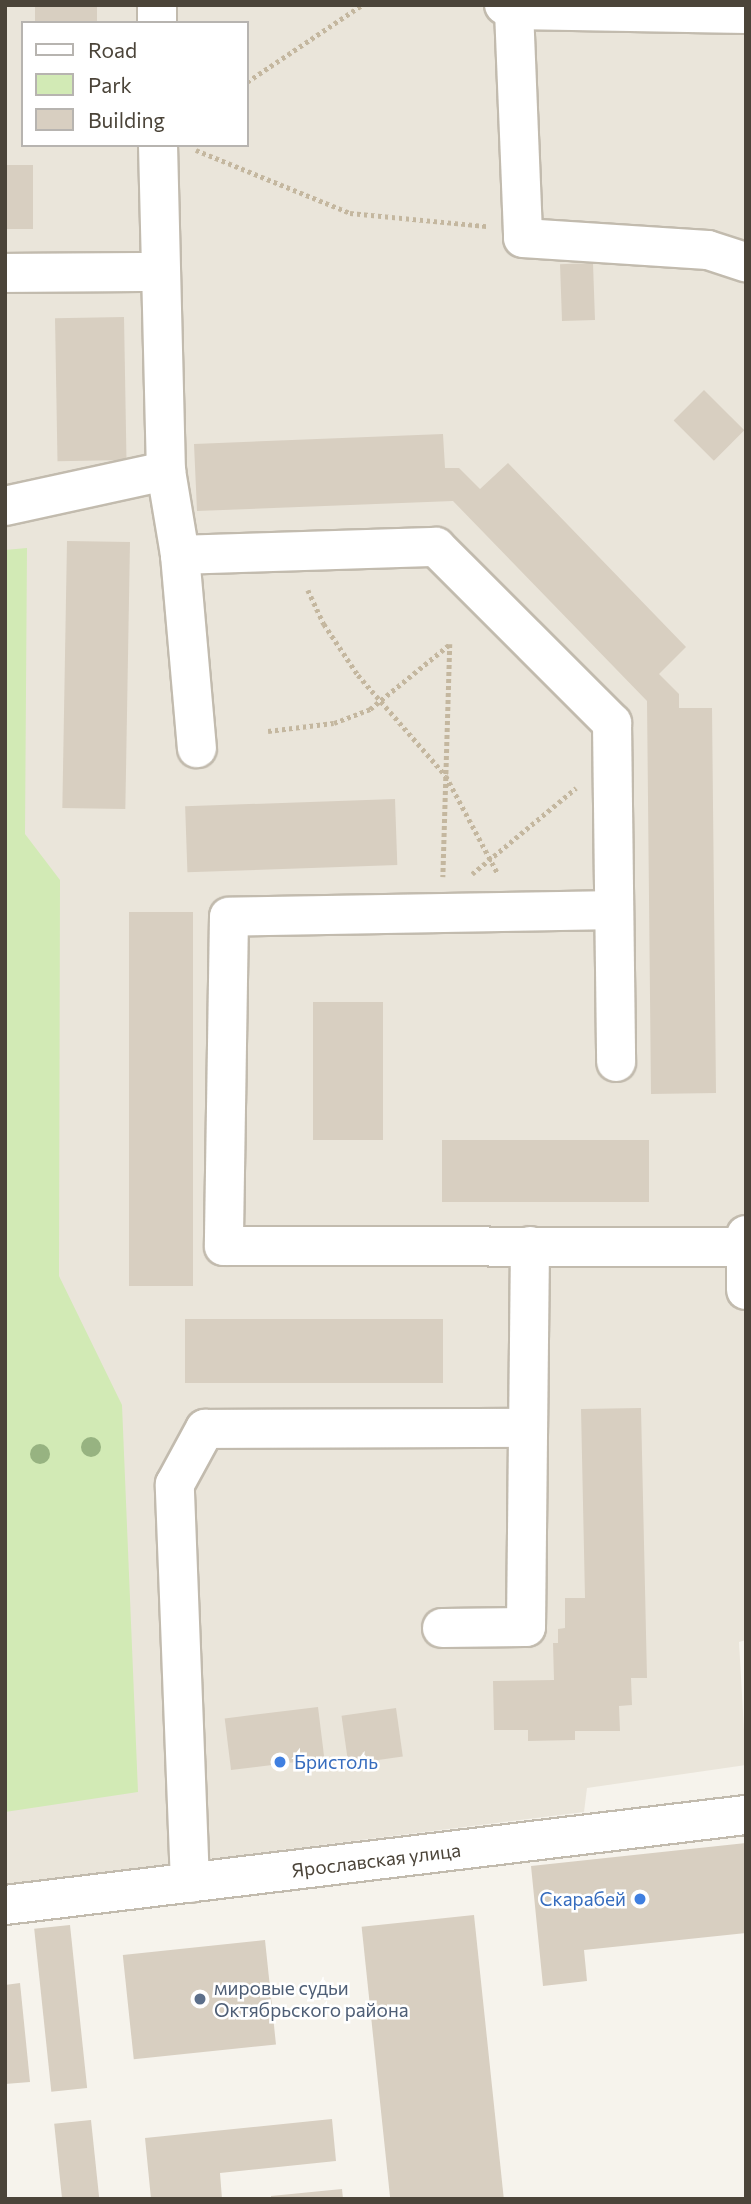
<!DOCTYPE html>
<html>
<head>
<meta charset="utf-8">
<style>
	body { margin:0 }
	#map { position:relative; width:751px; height:2204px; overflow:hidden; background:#f6f3ec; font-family:Commissioner,sans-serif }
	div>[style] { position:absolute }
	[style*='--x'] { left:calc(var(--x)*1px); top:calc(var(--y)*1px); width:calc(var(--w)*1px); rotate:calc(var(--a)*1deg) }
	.residential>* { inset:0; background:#eae5da }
	.green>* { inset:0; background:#d2eab5 }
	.building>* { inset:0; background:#d8cfc1; transform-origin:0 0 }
	.path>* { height:4.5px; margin-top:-2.25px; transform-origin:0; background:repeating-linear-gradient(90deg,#c4b79f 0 3.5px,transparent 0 7px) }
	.roads { filter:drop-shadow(2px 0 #c2bbae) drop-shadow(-2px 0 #c2bbae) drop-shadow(0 2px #c2bbae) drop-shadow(0 -2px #c2bbae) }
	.minor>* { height:38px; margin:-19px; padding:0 19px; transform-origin:19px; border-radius:19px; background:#fff }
	.trees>* { width:20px; height:20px; margin:-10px; border-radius:50%; background:#97b381 }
	.dots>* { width:19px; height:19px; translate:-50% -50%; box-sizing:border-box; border:4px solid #fff; border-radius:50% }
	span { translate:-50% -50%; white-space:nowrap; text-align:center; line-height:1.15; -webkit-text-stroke:5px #fff; paint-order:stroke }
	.shop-label { font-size:19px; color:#366cbe }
	.left { translate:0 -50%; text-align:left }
	.right { translate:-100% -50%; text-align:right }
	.street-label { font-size:19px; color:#4b4439 }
	.service-label { font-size:19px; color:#4e5e75 }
	.frame { position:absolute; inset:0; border:7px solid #4b4439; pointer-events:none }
	.legend { position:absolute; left:21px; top:21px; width:228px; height:126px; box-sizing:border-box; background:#fff; border:2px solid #b7b4b0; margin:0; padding:9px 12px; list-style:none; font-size:21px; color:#4b4439 }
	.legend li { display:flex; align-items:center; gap:14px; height:35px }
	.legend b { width:35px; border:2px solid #b7b4b0 }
</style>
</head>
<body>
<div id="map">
	<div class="residential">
		<div style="clip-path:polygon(evenodd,5px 5px,746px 5px,746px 1640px,739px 1642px,746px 1765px,587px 1788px,584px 1812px,5px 1885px,5px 5px,23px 23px,247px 23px,247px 145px,23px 145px,23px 23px)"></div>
	</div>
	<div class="green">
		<div style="clip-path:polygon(27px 548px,25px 834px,60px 880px,59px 1276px,122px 1405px,138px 1792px,5px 1812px,5px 550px)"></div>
	</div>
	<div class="building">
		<div style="left:35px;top:5px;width:62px;height:18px"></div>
		<div style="left:5px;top:165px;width:28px;height:64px"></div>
		<div style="left:593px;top:263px;width:57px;height:33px;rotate:88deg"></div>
		<div style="left:124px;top:317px;width:143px;height:69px;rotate:89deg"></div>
		<div style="left:704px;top:390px;width:57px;height:43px;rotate:45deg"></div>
		<div style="clip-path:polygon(443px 434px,445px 468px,459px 468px,480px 489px,508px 463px,686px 647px,659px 674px,679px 694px,679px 708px,712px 708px,716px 1093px,651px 1094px,647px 701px,453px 501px,197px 511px,194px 444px)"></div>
		<div style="left:67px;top:541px;width:63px;height:267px;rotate:1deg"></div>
		<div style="left:395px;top:799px;width:66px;height:210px;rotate:88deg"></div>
		<div style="left:129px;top:912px;width:64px;height:374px"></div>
		<div style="left:313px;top:1002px;width:70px;height:138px"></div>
		<div style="left:649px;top:1140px;width:62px;height:207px;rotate:90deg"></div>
		<div style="left:185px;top:1319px;width:258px;height:64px"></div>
		<div style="clip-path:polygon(641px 1408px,647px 1678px,631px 1678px,632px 1705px,619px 1706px,620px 1731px,575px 1731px,575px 1740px,528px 1741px,528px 1730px,494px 1730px,493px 1681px,554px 1680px,553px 1643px,558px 1643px,558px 1629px,565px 1628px,565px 1598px,585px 1598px,581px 1409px)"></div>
		<div style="left:318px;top:1707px;width:52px;height:94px;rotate:83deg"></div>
		<div style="left:396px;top:1708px;width:49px;height:55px;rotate:82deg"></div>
		<div style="clip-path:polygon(746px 1843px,746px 1933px,584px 1950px,587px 1981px,543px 1986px,531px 1866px)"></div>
		<div style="left:474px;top:1915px;width:285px;height:113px;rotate:84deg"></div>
		<div style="left:70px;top:1925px;width:164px;height:36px;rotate:84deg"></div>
		<div style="left:265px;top:1940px;width:105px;height:143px;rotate:84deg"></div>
		<div style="clip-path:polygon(20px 1983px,30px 2082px,5px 2084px,5px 1985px)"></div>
		<div style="clip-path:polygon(332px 2119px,336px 2161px,220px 2173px,222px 2199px,151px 2199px,145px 2138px)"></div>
		<div style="left:91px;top:2120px;width:79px;height:37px;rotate:84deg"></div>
		<div style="clip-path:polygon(342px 2189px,343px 2199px,271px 2199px,271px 2196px)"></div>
	</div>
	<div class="path">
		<div style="--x:247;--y:82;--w:138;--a:-33.8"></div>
		<div style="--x:196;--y:150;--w:166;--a:22.2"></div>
		<div style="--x:350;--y:213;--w:137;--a:5.5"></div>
		<div style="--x:308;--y:590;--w:38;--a:65"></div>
		<div style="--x:324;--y:624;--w:61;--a:56.3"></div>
		<div style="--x:358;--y:675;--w:134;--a:48.9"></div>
		<div style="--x:446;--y:776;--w:111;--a:62"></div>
		<div style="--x:268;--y:731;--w:66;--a:-6.9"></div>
		<div style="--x:334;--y:723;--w:39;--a:-21"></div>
		<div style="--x:370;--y:709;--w:103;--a:-39.1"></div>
		<div style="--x:450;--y:644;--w:233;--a:91.7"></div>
		<div style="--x:472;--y:874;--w:135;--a:-39.6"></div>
	</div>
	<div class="roads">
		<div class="minor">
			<div style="--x:157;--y:5;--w:18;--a:90"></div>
			<div style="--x:504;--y:5;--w:11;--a:27"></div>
			<div style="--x:514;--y:10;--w:232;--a:1"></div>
			<div style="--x:514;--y:10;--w:228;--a:87.7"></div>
			<div style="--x:523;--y:238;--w:185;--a:3.7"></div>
			<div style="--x:708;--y:250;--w:40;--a:18"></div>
			<div style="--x:158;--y:145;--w:326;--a:88.6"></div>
			<div style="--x:166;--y:471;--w:85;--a:80.5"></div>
			<div style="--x:180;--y:555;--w:194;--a:85"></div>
			<div style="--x:5;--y:273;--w:153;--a:-0.4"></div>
			<div style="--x:5;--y:506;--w:165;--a:-12.3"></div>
			<div style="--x:180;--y:555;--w:256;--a:-1.8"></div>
			<div style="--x:436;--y:547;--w:249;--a:45"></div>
			<div style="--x:612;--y:723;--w:339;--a:89.3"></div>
			<div style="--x:614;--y:910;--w:385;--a:179"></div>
			<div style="--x:229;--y:917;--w:329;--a:90.9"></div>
			<div style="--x:224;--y:1246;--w:520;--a:0.11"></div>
			<div style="--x:746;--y:1235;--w:55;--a:90"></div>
			<div style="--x:442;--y:1628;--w:84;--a:-0.7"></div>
			<div style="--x:526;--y:1627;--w:381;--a:-89.4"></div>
			<div style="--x:190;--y:1883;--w:399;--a:-92.2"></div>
			<div style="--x:175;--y:1484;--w:63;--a:-61.4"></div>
			<div style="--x:205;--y:1429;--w:323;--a:-0.2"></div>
			<div style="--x:5;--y:1905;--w:746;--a:-6.93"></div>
		</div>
	</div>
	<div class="trees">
		<div style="left:91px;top:1447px"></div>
		<div style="left:40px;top:1454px"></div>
	</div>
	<div class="dots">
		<div style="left:280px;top:1762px;background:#3f7fe0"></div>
		<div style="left:640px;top:1899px;background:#3f7fe0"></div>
		<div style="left:200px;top:1999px;background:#5c6f8a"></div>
	</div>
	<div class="shop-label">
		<span class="left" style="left:294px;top:1762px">Бристоль</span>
		<span class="right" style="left:626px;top:1899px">Скарабей</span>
	</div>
	<div class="street-label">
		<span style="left:376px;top:1860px;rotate:-7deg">Ярославская улица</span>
	</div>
	<div class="service-label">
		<span class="left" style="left:214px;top:1999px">мировые судьи<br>Октябрьского района</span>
	</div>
	<div class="frame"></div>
	<ul class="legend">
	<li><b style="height:9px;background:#fff"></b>Road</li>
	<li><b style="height:19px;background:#d2eab5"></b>Park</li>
	<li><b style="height:19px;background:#d8cfc1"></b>Building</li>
	</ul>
</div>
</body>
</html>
